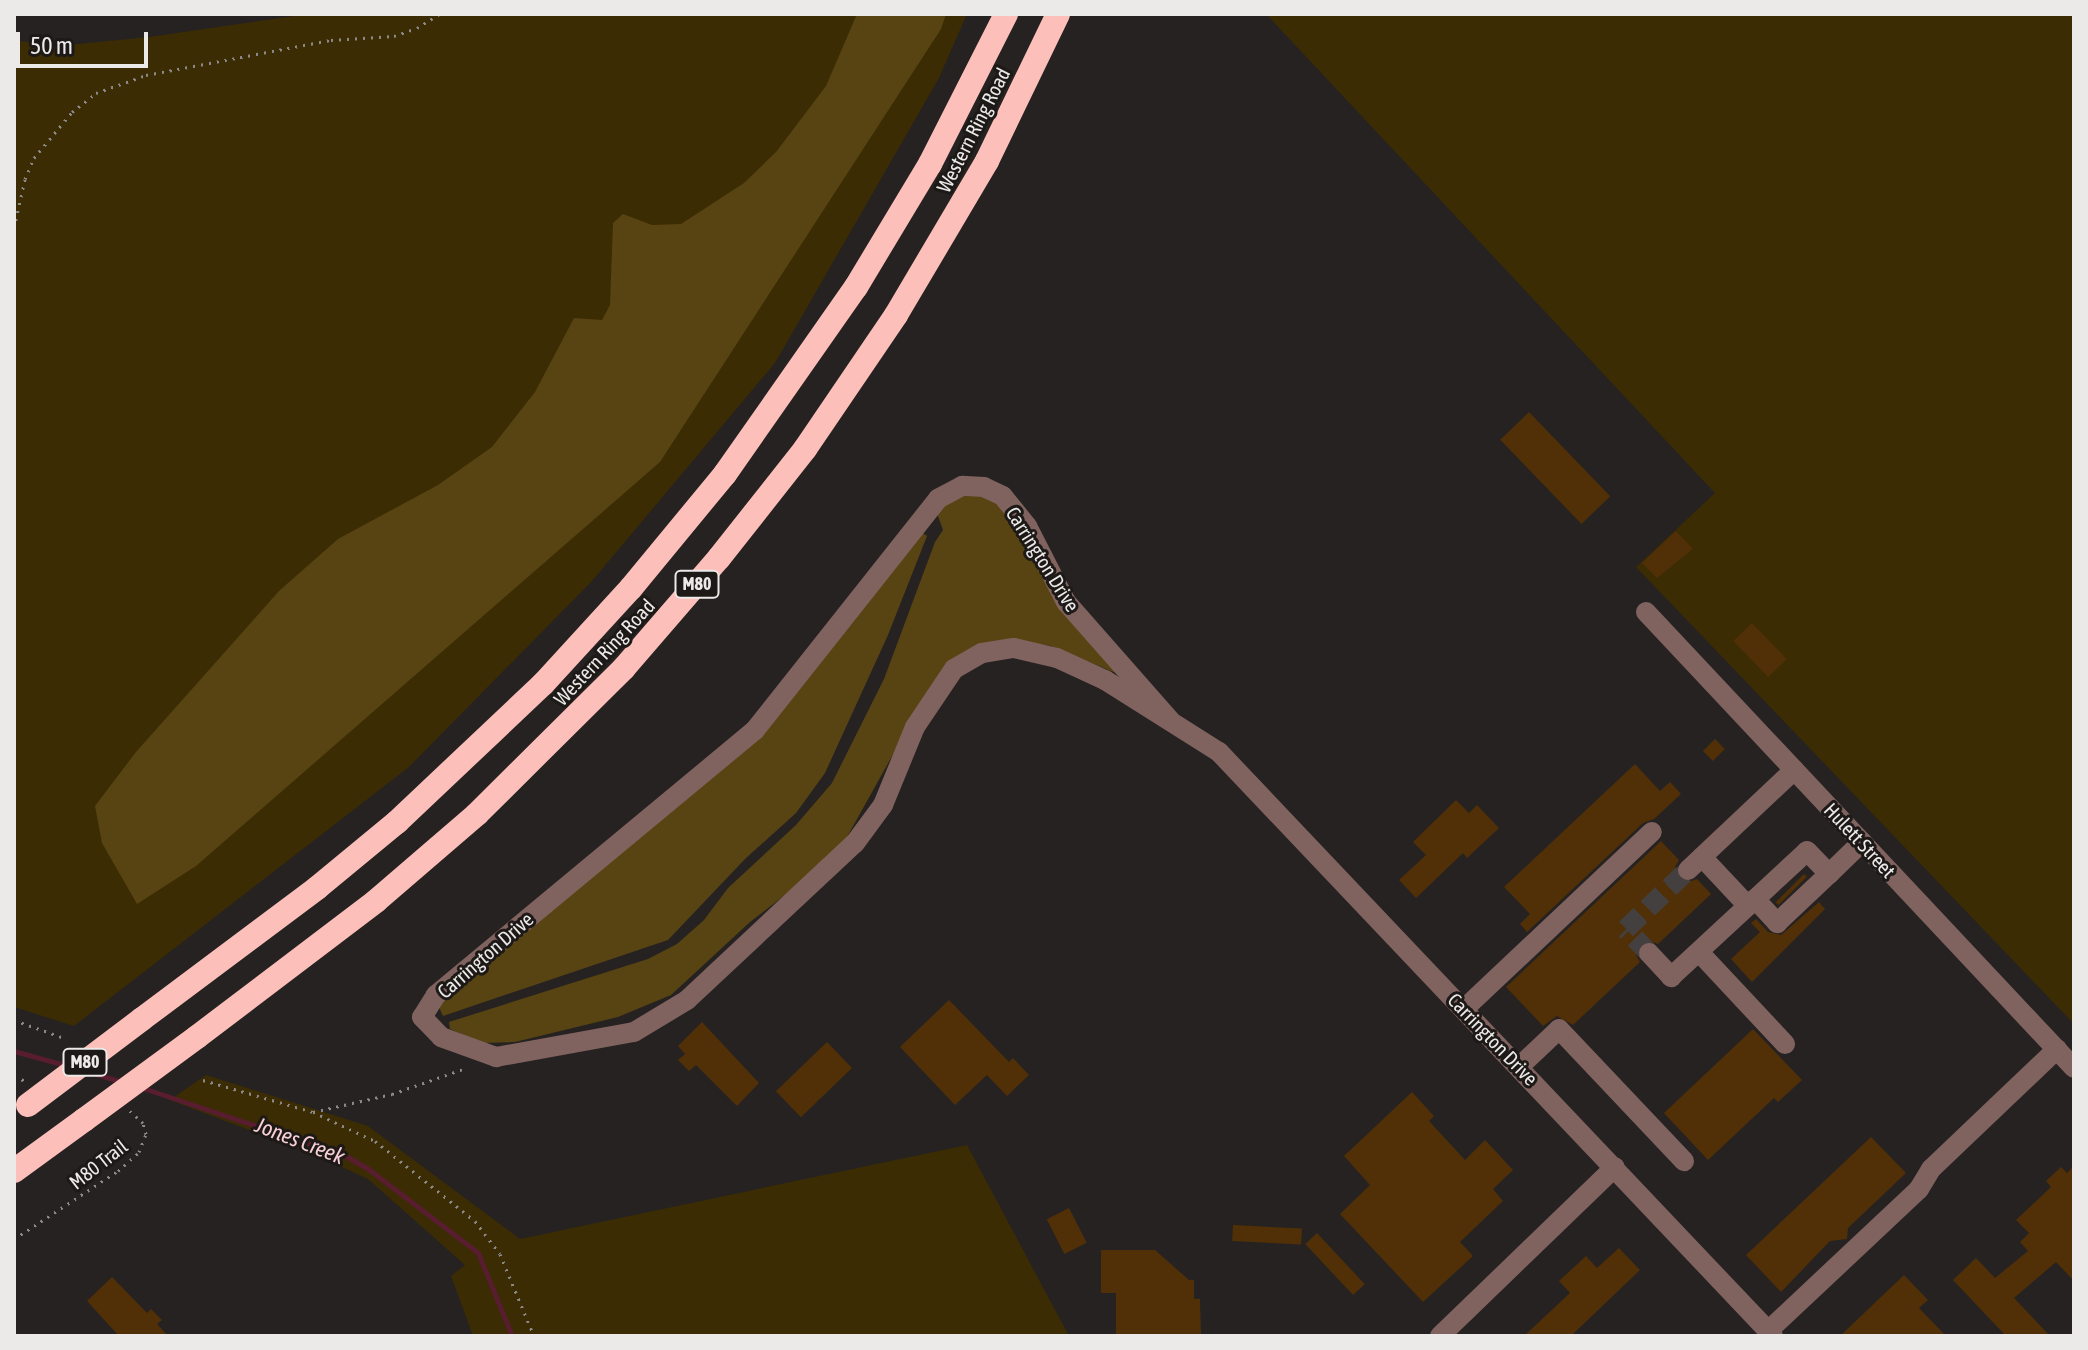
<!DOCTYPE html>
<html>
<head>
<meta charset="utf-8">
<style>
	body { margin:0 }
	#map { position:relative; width:2088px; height:1350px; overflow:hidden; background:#252221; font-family:"Asap Condensed",sans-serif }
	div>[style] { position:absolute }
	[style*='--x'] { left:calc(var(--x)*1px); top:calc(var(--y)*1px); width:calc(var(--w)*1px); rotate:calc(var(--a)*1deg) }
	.green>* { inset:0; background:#3b2c04 }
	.forest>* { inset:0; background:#584412 }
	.stream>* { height:5px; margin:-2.5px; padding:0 2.5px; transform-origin:2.5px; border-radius:2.5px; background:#581d2e }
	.building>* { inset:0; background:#513007; transform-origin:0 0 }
	.minor-tunnel>* { height:20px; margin-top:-10px; transform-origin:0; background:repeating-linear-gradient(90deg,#43403f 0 20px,transparent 0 30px) }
	.path>* { height:3px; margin-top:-1.5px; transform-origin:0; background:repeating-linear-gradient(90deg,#8c8a89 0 2px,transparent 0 8px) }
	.minor>* { height:20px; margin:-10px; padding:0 10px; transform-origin:10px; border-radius:10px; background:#80625f }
	.highway>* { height:24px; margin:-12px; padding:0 12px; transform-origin:12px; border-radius:12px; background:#fcbfb9 }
	.highway-bridge>* { height:24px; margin:-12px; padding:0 12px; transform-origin:12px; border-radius:12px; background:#fcbfb9 }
	span { translate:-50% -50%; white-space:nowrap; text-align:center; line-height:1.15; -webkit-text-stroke:6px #1c1917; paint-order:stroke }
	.shield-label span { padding:2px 6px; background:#1c1917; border:2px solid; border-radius:6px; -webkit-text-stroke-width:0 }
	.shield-label { font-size:18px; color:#eceae9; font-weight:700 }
	.street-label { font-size:20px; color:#eceae9 }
	.water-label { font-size:22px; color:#f8cfd7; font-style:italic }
	.frame { position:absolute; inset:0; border:16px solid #eceae9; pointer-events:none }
	.scale { position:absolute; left:16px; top:32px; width:132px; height:36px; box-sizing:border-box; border:4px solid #eceae9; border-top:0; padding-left:10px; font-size:24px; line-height:28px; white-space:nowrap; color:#eceae9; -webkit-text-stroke:6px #1c1917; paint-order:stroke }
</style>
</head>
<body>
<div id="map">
	<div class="green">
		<div style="clip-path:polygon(308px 14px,967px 14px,939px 78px,775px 363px,592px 581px,409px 767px,74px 1026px,14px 1007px,14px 40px,57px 46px,149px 37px)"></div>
		<div style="clip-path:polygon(1266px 14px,2074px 14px,2074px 1024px,1636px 567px,1715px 493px)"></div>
		<div style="clip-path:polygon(206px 1075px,368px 1126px,520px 1239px,967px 1145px,1069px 1336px,473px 1336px,451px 1276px,465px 1265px,368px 1179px,316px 1155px,170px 1100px)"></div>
	</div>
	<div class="forest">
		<div style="clip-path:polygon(857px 14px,946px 14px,941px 29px,660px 462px,196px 866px,137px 904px,102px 843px,95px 806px,136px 752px,279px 591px,338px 539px,438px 485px,492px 447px,535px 392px,574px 318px,602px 320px,610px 305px,613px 223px,623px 214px,652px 225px,681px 224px,744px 183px,776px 152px,826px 86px)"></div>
		<div style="clip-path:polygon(962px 486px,1003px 496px,1123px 676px,1051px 646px,1021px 641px,963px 656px,896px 749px,847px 837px,820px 868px,750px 922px,671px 995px,618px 1017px,515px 1042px,483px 1043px,450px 1029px,449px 1022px,648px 959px,677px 944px,704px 920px,728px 888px,796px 825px,832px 783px,884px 679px,935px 542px,943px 530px,935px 508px)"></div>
		<div style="clip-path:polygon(915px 528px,927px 536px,888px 635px,825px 773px,796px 813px,745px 859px,668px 940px,443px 1016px,438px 1005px,724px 758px)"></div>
	</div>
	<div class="stream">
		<div style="--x:14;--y:1051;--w:53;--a:15.4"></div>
		<div style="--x:86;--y:1071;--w:39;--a:17"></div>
		<div style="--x:140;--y:1087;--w:217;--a:18.5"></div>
		<div style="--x:346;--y:1156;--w:24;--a:30"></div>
		<div style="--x:367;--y:1168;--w:140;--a:37.4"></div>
		<div style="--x:478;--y:1253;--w:90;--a:67.7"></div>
	</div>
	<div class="building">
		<div style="left:1529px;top:412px;width:117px;height:40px;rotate:46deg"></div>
		<div style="clip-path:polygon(1676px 531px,1693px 549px,1657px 578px,1642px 563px)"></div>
		<div style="left:1752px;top:623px;width:50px;height:26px;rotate:46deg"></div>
		<div style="left:1715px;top:739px;width:14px;height:17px;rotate:45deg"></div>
		<div style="clip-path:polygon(1635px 764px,1660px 791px,1670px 782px,1681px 794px,1654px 819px,1643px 823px,1527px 932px,1520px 924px,1530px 914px,1504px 887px)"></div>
		<div style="clip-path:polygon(1456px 800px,1469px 813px,1477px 805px,1499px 828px,1467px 858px,1463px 853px,1416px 898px,1399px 880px,1426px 855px,1413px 842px)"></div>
		<div style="clip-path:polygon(1661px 841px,1679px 860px,1675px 867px,1678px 878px,1685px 883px,1697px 879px,1711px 894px,1658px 944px,1647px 940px,1640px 944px,1636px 955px,1640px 962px,1573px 1025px,1557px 1016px,1543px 1026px,1506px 987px)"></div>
		<div style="left:1804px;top:874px;width:4px;height:40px;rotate:45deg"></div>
		<div style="clip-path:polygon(1819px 902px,1825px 909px,1752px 982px,1731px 959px,1760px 932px,1751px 923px,1756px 919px,1768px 932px,1781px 935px)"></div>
		<div style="clip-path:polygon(949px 1000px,1009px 1062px,1013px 1058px,1029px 1075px,1007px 1096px,987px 1075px,955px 1105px,900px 1047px)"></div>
		<div style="clip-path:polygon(702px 1022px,759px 1083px,737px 1106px,696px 1065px,689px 1071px,678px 1060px,685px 1054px,678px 1046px)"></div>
		<div style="clip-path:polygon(1753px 1029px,1802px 1080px,1778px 1102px,1774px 1098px,1708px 1160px,1664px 1113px)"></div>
		<div style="left:827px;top:1042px;width:36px;height:71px;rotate:46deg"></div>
		<div style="clip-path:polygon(1412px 1092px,1434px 1116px,1429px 1121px,1465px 1160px,1485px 1140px,1513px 1170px,1493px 1189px,1503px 1201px,1460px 1242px,1473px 1256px,1423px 1302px,1340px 1214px,1370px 1185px,1344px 1156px)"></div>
		<div style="clip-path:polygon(1871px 1137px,1906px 1173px,1848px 1228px,1847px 1239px,1830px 1241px,1781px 1292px,1746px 1255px)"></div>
		<div style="clip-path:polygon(2074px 1166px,2074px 1281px,2056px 1262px,2014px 1298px,2050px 1336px,2006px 1336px,1953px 1280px,1976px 1258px,1995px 1278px,2028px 1251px,2020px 1242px,2029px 1233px,2016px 1220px,2051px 1187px,2046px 1181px,2061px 1167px,2067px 1173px)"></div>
		<div style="left:1069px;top:1208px;width:39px;height:25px;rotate:63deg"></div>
		<div style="left:1233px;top:1225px;width:69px;height:16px;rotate:3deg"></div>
		<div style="left:1317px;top:1233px;width:70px;height:16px;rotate:47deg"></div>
		<div style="clip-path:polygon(1619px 1248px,1640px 1270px,1571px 1336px,1524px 1336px,1570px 1293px,1559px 1281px,1586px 1256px,1597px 1268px)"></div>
		<div style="clip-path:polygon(1101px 1250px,1155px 1250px,1189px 1280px,1194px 1280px,1194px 1299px,1200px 1299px,1201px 1336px,1116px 1336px,1116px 1293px,1101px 1293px)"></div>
		<div style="clip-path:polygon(1904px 1275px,1928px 1300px,1919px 1308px,1946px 1336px,1840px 1336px)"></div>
		<div style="clip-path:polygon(112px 1277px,147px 1313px,151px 1309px,162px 1320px,157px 1324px,168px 1336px,119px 1336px,87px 1301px)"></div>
	</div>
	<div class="minor-tunnel">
		<div style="--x:1649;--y:953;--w:33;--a:-134"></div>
		<div style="--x:1626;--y:929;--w:86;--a:-43.6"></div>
	</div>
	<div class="path">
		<div style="--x:14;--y:228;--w:50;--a:-77.3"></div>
		<div style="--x:25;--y:179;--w:23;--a:-67"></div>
		<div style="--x:34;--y:158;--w:60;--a:-50.4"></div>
		<div style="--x:72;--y:112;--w:31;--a:-38"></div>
		<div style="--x:96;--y:93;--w:53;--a:-19.8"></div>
		<div style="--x:146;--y:75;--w:188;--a:-10.7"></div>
		<div style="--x:331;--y:40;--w:63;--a:-3.6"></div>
		<div style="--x:394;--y:36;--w:24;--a:-19"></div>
		<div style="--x:417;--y:28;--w:26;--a:-32"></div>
		<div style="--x:14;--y:1020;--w:53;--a:19.8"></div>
		<div style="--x:14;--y:1077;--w:13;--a:18"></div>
		<div style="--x:203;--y:1080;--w:115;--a:16.2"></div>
		<div style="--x:313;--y:1112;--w:81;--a:-12.8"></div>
		<div style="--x:392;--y:1094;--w:78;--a:-19.4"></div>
		<div style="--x:313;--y:1112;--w:68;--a:25.1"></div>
		<div style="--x:375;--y:1141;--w:128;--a:38.7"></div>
		<div style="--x:475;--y:1221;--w:41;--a:52.9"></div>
		<div style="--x:500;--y:1254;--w:89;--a:67.5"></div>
		<div style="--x:14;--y:1239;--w:124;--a:-33.2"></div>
		<div style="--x:118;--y:1171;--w:28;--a:-42"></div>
		<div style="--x:139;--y:1152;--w:19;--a:-69"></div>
		<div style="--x:146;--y:1134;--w:11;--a:-105"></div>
		<div style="--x:143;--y:1123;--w:19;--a:-137"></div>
	</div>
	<div class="minor">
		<div style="--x:1646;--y:612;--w:625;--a:46.81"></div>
		<div style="--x:1170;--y:720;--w:157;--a:-131.4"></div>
		<div style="--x:1066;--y:602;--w:85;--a:-117.2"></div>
		<div style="--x:1027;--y:526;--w:38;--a:-129"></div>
		<div style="--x:1003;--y:496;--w:21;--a:-155"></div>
		<div style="--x:984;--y:487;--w:22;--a:-177"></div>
		<div style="--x:962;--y:486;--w:27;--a:152"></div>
		<div style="--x:938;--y:499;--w:295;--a:128.4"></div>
		<div style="--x:755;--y:730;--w:415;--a:140.3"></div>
		<div style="--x:436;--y:995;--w:26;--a:122"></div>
		<div style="--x:422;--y:1017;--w:28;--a:46"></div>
		<div style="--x:441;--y:1037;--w:59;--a:20"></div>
		<div style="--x:496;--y:1057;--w:140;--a:-10.3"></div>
		<div style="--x:634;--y:1032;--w:62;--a:-31.1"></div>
		<div style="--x:687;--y:1000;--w:230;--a:-43.1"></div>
		<div style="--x:855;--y:843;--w:47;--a:-53.6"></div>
		<div style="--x:883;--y:805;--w:84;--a:-67.7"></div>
		<div style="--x:915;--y:727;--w:70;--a:-56.1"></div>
		<div style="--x:954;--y:669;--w:32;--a:-30"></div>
		<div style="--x:982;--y:653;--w:32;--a:-9"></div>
		<div style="--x:1014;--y:648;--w:44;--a:13.1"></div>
		<div style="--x:1057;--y:658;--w:53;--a:24.6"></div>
		<div style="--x:1105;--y:680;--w:135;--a:32.3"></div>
		<div style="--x:1219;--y:752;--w:805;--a:46.51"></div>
		<div style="--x:1702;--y:857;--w:67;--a:46.8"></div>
		<div style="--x:1688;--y:870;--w:146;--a:-43.3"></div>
		<div style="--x:1755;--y:899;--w:33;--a:47"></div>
		<div style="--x:1777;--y:923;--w:71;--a:-43.3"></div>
		<div style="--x:1699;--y:952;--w:126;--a:46.9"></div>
		<div style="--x:1649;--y:953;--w:33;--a:47"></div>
		<div style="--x:1671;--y:977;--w:185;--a:-42.8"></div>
		<div style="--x:1807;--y:851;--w:32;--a:46"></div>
		<div style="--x:1829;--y:874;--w:46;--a:-44.1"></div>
		<div style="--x:1464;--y:1009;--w:258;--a:-43.3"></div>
		<div style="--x:1519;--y:1067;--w:55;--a:-43.5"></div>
		<div style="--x:1559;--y:1029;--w:182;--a:46.6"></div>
		<div style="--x:1768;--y:1331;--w:207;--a:-43.2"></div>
		<div style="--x:1919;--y:1189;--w:23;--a:-59"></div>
		<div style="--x:1931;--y:1169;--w:174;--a:-43.6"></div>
		<div style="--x:1440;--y:1336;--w:243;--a:-44"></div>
	</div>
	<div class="highway">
		<div style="--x:142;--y:1019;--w:219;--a:-36.8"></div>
		<div style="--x:317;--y:888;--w:104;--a:-39.5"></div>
		<div style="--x:397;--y:822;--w:201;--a:-43.4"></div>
		<div style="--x:543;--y:684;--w:130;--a:-47.5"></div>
		<div style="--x:631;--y:588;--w:148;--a:-50.5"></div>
		<div style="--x:725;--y:474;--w:228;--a:-55"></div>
		<div style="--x:856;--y:287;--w:144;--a:-59"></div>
		<div style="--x:930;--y:164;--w:168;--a:-63.1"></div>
		<div style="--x:197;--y:1037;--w:225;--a:-37.2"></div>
		<div style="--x:376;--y:901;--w:133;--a:-40.7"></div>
		<div style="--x:477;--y:814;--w:207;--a:-44.8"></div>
		<div style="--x:624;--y:668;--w:145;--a:-49.2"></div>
		<div style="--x:719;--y:558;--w:139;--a:-51.7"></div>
		<div style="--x:805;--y:449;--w:162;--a:-55.8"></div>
		<div style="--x:896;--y:315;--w:179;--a:-59.4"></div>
		<div style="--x:987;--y:161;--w:163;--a:-64.2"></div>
		<div style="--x:14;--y:1171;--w:87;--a:-36.1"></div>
	</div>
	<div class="highway-bridge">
		<div style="--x:28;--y:1105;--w:143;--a:-37"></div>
		<div style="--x:84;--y:1120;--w:140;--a:-36.3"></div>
	</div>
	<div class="shield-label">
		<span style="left:697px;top:584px">M80</span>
		<span style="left:85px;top:1062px">M80</span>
	</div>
	<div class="street-label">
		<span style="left:973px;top:130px;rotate:-63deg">Western Ring Road</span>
		<span style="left:1043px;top:559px;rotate:58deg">Carrington Drive</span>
		<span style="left:604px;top:652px;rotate:-47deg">Western Ring Road</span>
		<span style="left:1860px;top:840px;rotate:47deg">Hulett Street</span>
		<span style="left:485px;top:955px;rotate:-41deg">Carrington Drive</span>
		<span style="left:1493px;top:1039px;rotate:46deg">Carrington Drive</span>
		<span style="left:98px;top:1164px;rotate:-38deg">M80 Trail</span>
	</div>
	<div class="water-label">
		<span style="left:300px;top:1141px;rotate:21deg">Jones Creek</span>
	</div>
	<div class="frame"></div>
	<div class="scale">50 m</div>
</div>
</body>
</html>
